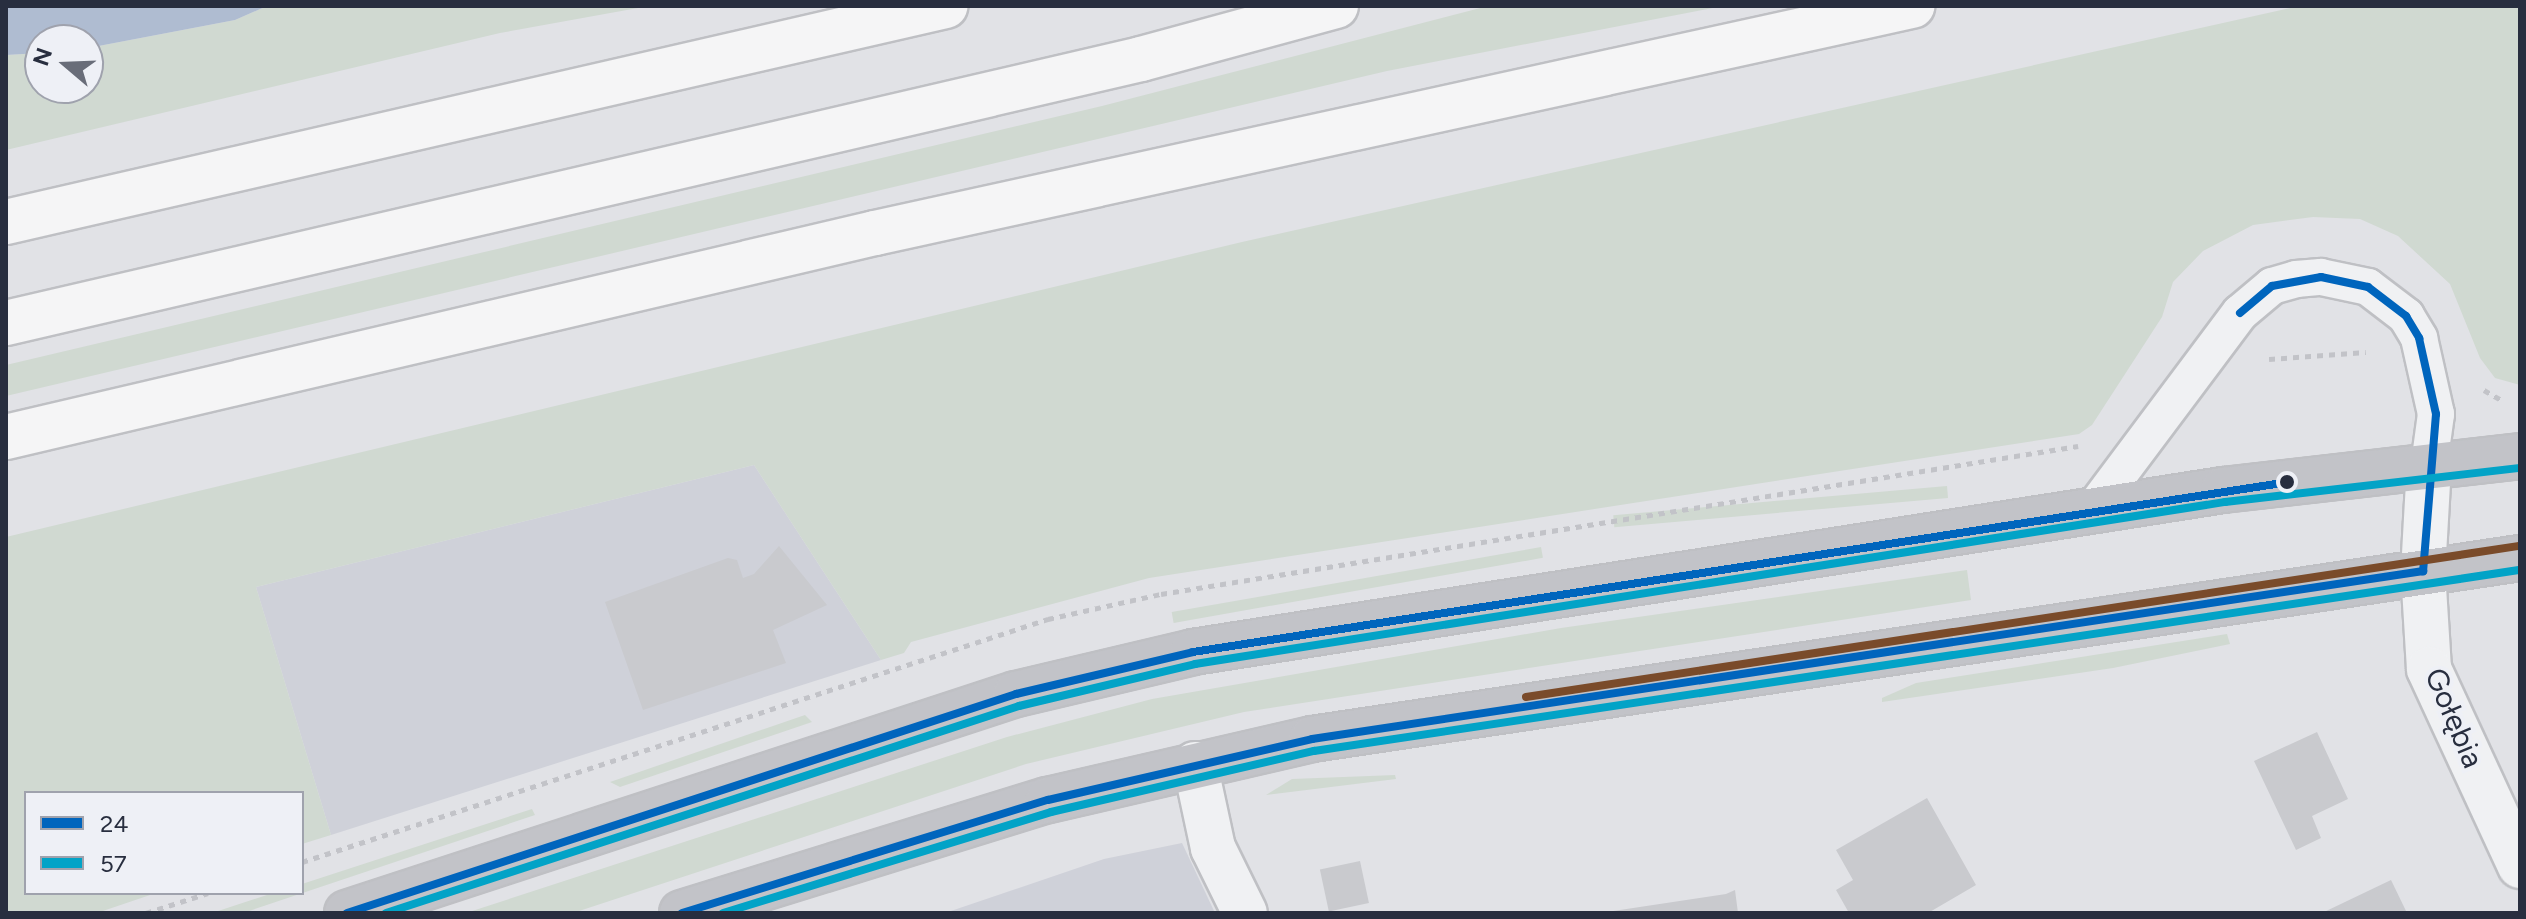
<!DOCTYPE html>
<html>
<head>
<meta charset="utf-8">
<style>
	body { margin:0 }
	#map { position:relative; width:2526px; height:919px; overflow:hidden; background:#e1e2e6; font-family:Figtree,sans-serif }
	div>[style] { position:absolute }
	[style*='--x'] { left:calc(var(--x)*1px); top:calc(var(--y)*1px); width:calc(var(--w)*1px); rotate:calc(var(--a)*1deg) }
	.built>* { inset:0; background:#cfd1d9 }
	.green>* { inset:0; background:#d0d9d1; transform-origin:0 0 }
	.water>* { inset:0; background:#afbcd1 }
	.building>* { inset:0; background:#c9cace; transform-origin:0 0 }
	.path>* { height:5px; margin-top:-2.5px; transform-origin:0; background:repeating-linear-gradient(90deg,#c2c3c8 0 6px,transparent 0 12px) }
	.roads { filter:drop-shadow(2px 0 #bfc0c4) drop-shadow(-2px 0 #bfc0c4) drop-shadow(0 2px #bfc0c4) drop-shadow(0 -2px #bfc0c4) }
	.lane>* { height:36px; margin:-18px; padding:0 18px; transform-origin:18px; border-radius:18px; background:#f0f1f3 }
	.street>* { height:44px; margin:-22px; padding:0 22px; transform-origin:22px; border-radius:22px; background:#f0f1f3 }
	.secondary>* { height:44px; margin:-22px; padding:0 22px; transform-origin:22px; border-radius:22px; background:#c2c3c8 }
	.highway>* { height:44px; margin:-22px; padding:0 22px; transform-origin:22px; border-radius:22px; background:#f5f5f6 }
	.bus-1>* { height:8px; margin:-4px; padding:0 4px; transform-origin:4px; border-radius:4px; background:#0065bd }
	.bus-2>* { height:8px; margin:-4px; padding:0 4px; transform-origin:4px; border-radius:4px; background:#02a3c7 }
	.bus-3>* { height:8px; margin:-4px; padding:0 4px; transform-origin:4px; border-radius:4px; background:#7a4b2a }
	.dots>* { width:22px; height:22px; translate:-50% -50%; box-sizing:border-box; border:4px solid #eef0f6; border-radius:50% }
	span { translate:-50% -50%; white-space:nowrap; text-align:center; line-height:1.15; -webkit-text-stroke:8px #eef0f6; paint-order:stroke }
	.street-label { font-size:30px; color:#282e3f }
	.frame { position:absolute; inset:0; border:8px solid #282e3f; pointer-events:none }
	.legend { position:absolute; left:24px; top:791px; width:280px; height:104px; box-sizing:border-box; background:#eef0f6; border:2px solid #9fa2ad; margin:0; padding:10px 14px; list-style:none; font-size:24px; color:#282e3f }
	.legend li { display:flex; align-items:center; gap:16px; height:40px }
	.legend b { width:40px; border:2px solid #9fa2ad }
	.north { position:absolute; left:24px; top:24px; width:80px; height:80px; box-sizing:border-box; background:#eef0f6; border:2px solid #9fa2ad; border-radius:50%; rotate:289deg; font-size:22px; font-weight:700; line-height:32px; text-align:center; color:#282e3f }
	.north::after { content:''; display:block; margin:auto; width:28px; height:36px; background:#696d79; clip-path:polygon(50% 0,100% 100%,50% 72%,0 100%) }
</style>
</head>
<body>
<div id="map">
	<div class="built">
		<div style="clip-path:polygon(754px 465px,881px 660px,331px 835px,256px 587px)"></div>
		<div style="clip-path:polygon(1182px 843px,1215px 913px,945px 913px,1104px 859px)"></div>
	</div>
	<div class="green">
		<div style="clip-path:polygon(267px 6px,649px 6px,500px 33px,6px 150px,6px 55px,40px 53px,40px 88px,88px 88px,88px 48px,235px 20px)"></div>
		<div style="clip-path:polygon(1488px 6px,1723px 6px,1387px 71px,6px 396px,6px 365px,1102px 106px)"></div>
		<div style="clip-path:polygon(2299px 6px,2520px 6px,2520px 385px,2495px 378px,2480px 358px,2450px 284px,2398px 236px,2360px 219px,2313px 217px,2253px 225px,2203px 251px,2173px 282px,2162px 317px,2092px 425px,2079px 434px,1149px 578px,911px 642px,904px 653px,881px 660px,754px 465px,256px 587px,331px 835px,302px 844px,302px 793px,26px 793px,26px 893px,156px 893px,97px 913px,6px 913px,6px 537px,1242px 242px)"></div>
		<div style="left:1947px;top:486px;width:12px;height:335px;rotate:85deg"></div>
		<div style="left:1541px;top:547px;width:11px;height:375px;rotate:80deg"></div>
		<div style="clip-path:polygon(1967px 570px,1971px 600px,1244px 712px,1026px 764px,573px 913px,466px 913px,1007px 737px,1152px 699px,1561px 628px)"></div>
		<div style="clip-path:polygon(2227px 634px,2230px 644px,2113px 668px,1882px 702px,1882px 698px,1916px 683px)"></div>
		<div style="clip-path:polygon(805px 715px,812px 722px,620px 787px,610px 782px)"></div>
		<div style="clip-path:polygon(1395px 775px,1396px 779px,1266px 795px,1292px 779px)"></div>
		<div style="clip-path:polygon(532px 809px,535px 815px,243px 913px,212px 913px,273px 893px,302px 893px,302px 884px)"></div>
	</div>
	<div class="water">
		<div style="clip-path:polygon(6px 6px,267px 6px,235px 20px,88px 48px,88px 40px,40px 40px,40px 53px,6px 55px)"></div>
	</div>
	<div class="building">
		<div style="clip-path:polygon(779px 546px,827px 605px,773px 630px,786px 663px,643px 710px,605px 602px,728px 558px,737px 560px,743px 578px,754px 574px)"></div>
		<div style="clip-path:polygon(2317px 732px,2348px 799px,2312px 816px,2321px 838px,2296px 850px,2254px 761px)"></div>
		<div style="clip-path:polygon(1927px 798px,1976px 885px,1928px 913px,1849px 913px,1836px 890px,1853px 880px,1836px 850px)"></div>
		<div style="left:1360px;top:861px;width:43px;height:41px;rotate:78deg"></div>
		<div style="clip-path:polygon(2391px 880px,2407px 913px,2322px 913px)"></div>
		<div style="clip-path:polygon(1735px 890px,1738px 913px,1600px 913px,1726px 894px)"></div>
	</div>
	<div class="path">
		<div style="--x:2269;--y:359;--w:97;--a:-4.1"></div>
		<div style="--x:2484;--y:390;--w:22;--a:30"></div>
		<div style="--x:302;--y:862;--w:785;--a:-18.04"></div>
		<div style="--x:1048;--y:619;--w:116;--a:-12.5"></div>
		<div style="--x:1161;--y:594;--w:929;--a:-9.17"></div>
		<div style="--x:146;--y:913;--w:65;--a:-17.9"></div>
	</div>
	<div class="roads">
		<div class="lane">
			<div style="--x:2091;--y:512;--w:249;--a:-53.2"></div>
			<div style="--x:2240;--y:313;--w:42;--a:-40.2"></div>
			<div style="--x:2272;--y:286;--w:25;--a:-16"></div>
			<div style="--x:2296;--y:279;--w:25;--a:-5"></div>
			<div style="--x:2321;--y:277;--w:48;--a:12"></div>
			<div style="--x:2368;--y:287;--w:48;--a:37.3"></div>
			<div style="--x:2406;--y:316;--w:26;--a:59"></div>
			<div style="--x:2419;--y:338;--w:78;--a:77.4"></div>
			<div style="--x:2436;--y:414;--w:51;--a:97.8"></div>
		</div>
		<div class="street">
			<div style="--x:2429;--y:465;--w:106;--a:93.2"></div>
			<div style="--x:2423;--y:571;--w:98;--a:86.5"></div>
			<div style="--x:2429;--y:669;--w:217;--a:65.2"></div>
			<div style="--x:1195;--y:764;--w:86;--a:77.9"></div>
			<div style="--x:1213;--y:848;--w:72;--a:63.8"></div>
		</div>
		<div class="secondary">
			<div style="--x:347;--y:913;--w:704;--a:-18.13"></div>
			<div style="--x:1016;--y:694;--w:182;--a:-13.3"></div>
			<div style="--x:1193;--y:652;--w:1043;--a:-8.94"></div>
			<div style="--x:2223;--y:490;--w:299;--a:-6.5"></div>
			<div style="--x:682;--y:913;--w:383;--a:-17.2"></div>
			<div style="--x:1048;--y:800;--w:271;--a:-13"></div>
			<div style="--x:1312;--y:739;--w:1221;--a:-8.52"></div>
		</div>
		<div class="highway">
			<div style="--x:6;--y:222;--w:964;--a:-12.95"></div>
			<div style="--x:6;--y:323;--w:1165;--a:-13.09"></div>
			<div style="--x:1141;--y:59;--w:202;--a:-15.2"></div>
			<div style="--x:6;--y:437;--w:893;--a:-13.21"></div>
			<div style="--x:875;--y:233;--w:1062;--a:-12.35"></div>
		</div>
	</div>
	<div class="bus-1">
		<div style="--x:2240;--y:313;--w:42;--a:-40.2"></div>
		<div style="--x:2272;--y:286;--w:50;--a:-10.4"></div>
		<div style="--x:2321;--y:277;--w:48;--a:12"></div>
		<div style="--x:2368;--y:287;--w:48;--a:37.3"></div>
		<div style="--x:2406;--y:316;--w:26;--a:59"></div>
		<div style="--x:2419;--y:338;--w:78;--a:77.4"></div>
		<div style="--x:2436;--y:414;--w:158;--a:94.7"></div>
		<div style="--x:347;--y:913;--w:704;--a:-18.13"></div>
		<div style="--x:1016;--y:694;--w:182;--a:-13.3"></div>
		<div style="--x:1193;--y:652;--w:1108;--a:-8.82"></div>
		<div style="--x:682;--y:913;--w:383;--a:-17.2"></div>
		<div style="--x:1048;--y:800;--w:271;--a:-13"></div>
		<div style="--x:1312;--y:739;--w:1124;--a:-8.6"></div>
	</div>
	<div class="bus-2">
		<div style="--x:386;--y:913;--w:666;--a:-18.11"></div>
		<div style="--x:1019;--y:706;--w:181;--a:-13.4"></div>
		<div style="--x:1195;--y:664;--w:1043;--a:-8.94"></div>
		<div style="--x:2225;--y:502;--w:297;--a:-6.6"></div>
		<div style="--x:723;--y:913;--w:343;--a:-17.1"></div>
		<div style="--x:1051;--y:812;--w:270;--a:-13.1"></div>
		<div style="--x:1314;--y:751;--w:1220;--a:-8.54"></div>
	</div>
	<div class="bus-3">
		<div style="--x:1526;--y:697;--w:1003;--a:-8.65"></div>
	</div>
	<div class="dots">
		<div style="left:2287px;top:482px;background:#282e3f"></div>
	</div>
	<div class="street-label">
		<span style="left:2454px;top:718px;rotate:67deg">Gołębia</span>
	</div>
	<div class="frame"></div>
	<ul class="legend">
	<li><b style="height:10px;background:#0065bd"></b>24</li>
	<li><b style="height:10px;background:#02a3c7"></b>57</li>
	</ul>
	<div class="north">N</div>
</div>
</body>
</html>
